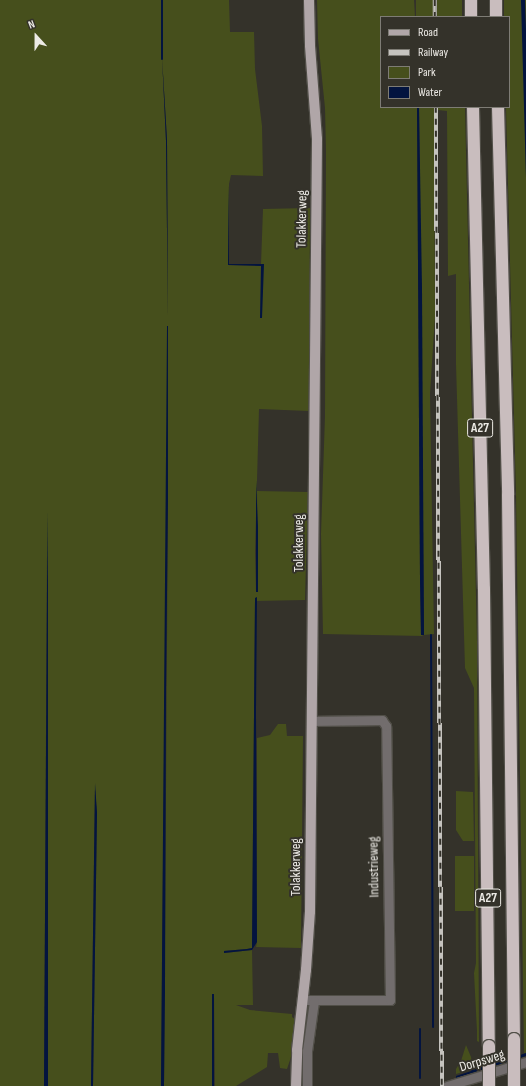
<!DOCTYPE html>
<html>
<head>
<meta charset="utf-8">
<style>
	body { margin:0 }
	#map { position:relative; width:526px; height:1086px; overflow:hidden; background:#34322a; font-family:"Sofia Sans Condensed",sans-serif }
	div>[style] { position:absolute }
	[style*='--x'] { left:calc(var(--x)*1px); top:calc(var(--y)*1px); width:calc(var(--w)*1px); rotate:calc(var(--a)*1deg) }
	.green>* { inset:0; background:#464f1c; transform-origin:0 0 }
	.water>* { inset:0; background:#03143f; transform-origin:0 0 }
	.stream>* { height:2px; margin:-1px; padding:0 1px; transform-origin:1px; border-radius:1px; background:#03143f }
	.roads { filter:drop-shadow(1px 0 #514f48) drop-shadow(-1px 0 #514f48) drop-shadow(0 1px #514f48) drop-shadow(0 -1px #514f48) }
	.minor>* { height:9px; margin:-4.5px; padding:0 4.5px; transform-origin:4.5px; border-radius:4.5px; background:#726d6d }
	.major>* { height:10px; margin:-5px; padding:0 5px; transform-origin:5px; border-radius:5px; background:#b0a6a8 }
	.highway>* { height:12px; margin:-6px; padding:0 6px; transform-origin:6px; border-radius:6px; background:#c9bdbe }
	.rail>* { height:3.5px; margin-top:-1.75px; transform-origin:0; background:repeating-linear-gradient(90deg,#34322a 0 6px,#c5c3be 0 12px); box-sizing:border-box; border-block:1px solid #c5c3be }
	.bridges { filter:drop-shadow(1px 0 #514f48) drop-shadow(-1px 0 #514f48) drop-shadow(0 1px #514f48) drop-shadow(0 -1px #514f48) }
	.highway-bridge>* { height:12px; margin:-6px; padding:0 6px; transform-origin:6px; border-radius:6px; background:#c9bdbe }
	span { translate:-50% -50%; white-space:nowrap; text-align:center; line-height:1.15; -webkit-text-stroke:4px #34322a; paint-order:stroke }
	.shield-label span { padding:1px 3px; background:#34322a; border:1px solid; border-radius:3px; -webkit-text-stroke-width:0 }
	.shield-label { font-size:13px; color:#eceae5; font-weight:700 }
	.street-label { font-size:14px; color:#eceae5 }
	.legend { position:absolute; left:380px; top:16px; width:130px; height:92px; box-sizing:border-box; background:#34322a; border:1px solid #7e7c75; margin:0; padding:5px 7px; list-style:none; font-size:12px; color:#eceae5 }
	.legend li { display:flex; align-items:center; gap:8px; height:20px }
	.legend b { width:20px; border:1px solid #7e7c75 }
	.north { position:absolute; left:16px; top:16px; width:40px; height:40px; -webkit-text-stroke:3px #34322a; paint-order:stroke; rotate:339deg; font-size:11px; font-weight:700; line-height:16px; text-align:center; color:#eceae5 }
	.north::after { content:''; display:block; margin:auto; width:14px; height:18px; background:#eceae5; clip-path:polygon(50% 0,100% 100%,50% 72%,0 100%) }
</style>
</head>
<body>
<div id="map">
	<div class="green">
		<div style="clip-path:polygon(evenodd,0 0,229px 0,230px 32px,254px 32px,255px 69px,262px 126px,263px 176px,231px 175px,229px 184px,228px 265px,261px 266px,264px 264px,261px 264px,263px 209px,310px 208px,309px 411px,259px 409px,255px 552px,256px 592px,258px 592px,257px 491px,308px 492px,305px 600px,255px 601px,252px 946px,252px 948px,247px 949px,224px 951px,224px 953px,252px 950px,253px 1005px,236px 1005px,250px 1010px,292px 1014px,292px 1017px,296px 1020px,292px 1054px,287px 1069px,280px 1068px,278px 1053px,268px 1053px,267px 1067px,236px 1086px,215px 1086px,214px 995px,212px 995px,213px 1086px,164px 1086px,168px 499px,168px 326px,161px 1086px,93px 1086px,97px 813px,95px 789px,91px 1086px,48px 1086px,47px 553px,44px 1086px,0 1086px,0 0,162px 57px,167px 140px,168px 320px,166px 141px,162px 57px)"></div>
		<div style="clip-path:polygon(317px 0,414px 0,415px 17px,381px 17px,381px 107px,417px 107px,420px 579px,421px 634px,423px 636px,323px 634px,321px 534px,325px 416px,326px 151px,325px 108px,318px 39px)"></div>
		<div style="left:416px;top:0;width:17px;height:17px"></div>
		<div style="left:437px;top:0;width:25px;height:17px"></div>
		<div style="clip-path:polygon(504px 0,526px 0,526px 1053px,524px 1053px,516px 494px,506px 107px,509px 107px,509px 17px,504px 17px)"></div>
		<div style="clip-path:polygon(419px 107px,434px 107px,435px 316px,430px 394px,434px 634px,424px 635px)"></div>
		<div style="clip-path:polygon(438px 107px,465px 107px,477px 642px,479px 1042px,477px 1041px,477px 1031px,474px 973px,476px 963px,474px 688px,465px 668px,456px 364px,456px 274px,448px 276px,447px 111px,438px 110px)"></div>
		<div style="clip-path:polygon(278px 724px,286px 724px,287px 736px,303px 736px,301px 948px,256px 947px,257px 942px,257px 738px,270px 735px)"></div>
		<div style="clip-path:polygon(456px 791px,473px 792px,474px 841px,463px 841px,456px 830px)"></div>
		<div style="left:474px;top:856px;width:55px;height:19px;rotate:90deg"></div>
		<div style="clip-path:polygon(466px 1045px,471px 1057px,473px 1069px,456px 1074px,456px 1069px,461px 1061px)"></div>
	</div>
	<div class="water">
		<div style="clip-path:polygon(521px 0,525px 0,526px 30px,526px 178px)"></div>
		<div style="clip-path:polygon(162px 57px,167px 140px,168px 320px,166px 141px)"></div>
		<div style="clip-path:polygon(417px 107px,419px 107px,422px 288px,424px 635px,421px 635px,420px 579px)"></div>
		<div style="clip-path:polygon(229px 184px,229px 264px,264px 264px,262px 318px,260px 318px,261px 266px,228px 265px)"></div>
		<div style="clip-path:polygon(167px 326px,168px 326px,168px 499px,166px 690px,165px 990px,164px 1086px,161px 1086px)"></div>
		<div style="clip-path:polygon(256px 481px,258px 527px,258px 592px,256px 592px)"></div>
		<div style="clip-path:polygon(48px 511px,48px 1086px,44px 1086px,47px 587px)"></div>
		<div style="clip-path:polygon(257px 597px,256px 710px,257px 942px,252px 950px,224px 953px,224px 951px,247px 949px,252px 948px,252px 946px,255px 598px)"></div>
		<div style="clip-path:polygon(95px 783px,97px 813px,93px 1086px,91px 1086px)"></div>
		<div style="left:212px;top:994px;width:2px;height:92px"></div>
		<div style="clip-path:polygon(526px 1053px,526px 1056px,456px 1078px,456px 1076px)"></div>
	</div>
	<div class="stream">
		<div style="--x:162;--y:0;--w:59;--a:90"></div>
		<div style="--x:431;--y:635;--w:392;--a:89.7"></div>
		<div style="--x:493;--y:1064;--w:16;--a:-18"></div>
		<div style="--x:472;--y:1071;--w:14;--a:-21"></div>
		<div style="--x:420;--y:1078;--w:49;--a:-90"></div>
	</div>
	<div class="roads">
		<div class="minor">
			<div style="--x:303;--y:1000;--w:87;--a:0"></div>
			<div style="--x:390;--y:1000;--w:274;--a:-90.8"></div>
			<div style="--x:386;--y:726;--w:7;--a:-124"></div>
			<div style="--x:382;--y:720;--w:70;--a:179.2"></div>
			<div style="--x:307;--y:1086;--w:35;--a:-90"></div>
			<div style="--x:307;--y:1051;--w:50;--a:-82"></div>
			<div style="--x:447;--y:1086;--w:83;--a:-16.9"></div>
		</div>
		<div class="major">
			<div style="--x:296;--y:1086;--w:36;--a:-88"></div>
			<div style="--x:297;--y:1050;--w:81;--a:-83.6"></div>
			<div style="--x:306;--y:970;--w:58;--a:-86.1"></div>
			<div style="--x:310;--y:912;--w:773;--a:-89.48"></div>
			<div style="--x:317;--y:139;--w:94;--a:-94.3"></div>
			<div style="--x:310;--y:45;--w:45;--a:-91.3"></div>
		</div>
		<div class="highway">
			<div style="--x:471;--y:0;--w:17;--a:90"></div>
			<div style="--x:496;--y:0;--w:17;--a:90"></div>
			<div style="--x:473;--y:107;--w:482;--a:88.7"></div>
			<div style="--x:484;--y:589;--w:457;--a:89.4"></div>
			<div style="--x:498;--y:107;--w:388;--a:88.5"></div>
			<div style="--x:508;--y:495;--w:544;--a:89.37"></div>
		</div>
	</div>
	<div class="rail">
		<div style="--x:435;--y:0;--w:17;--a:90"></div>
		<div style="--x:436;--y:107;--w:979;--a:89.65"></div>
	</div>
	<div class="bridges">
		<div class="highway-bridge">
			<div style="--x:514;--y:1039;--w:47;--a:90"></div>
			<div style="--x:489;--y:1046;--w:40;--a:90"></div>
		</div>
	</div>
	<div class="shield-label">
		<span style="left:480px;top:428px">A27</span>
		<span style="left:488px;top:898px">A27</span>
	</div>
	<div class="street-label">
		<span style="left:302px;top:219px;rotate:-89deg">Tolakkerweg</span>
		<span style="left:299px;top:543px;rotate:-90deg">Tolakkerweg</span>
		<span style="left:296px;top:867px;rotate:-90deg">Tolakkerweg</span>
		<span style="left:374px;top:867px;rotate:-91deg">Industrieweg</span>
		<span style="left:482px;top:1061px;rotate:-17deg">Dorpsweg</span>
	</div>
	<ul class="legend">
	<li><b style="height:5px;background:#b0a6a8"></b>Road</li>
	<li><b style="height:5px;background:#c5c3be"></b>Railway</li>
	<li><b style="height:11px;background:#464f1c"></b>Park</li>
	<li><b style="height:11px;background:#03143f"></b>Water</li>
	</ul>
	<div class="north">N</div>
</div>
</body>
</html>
